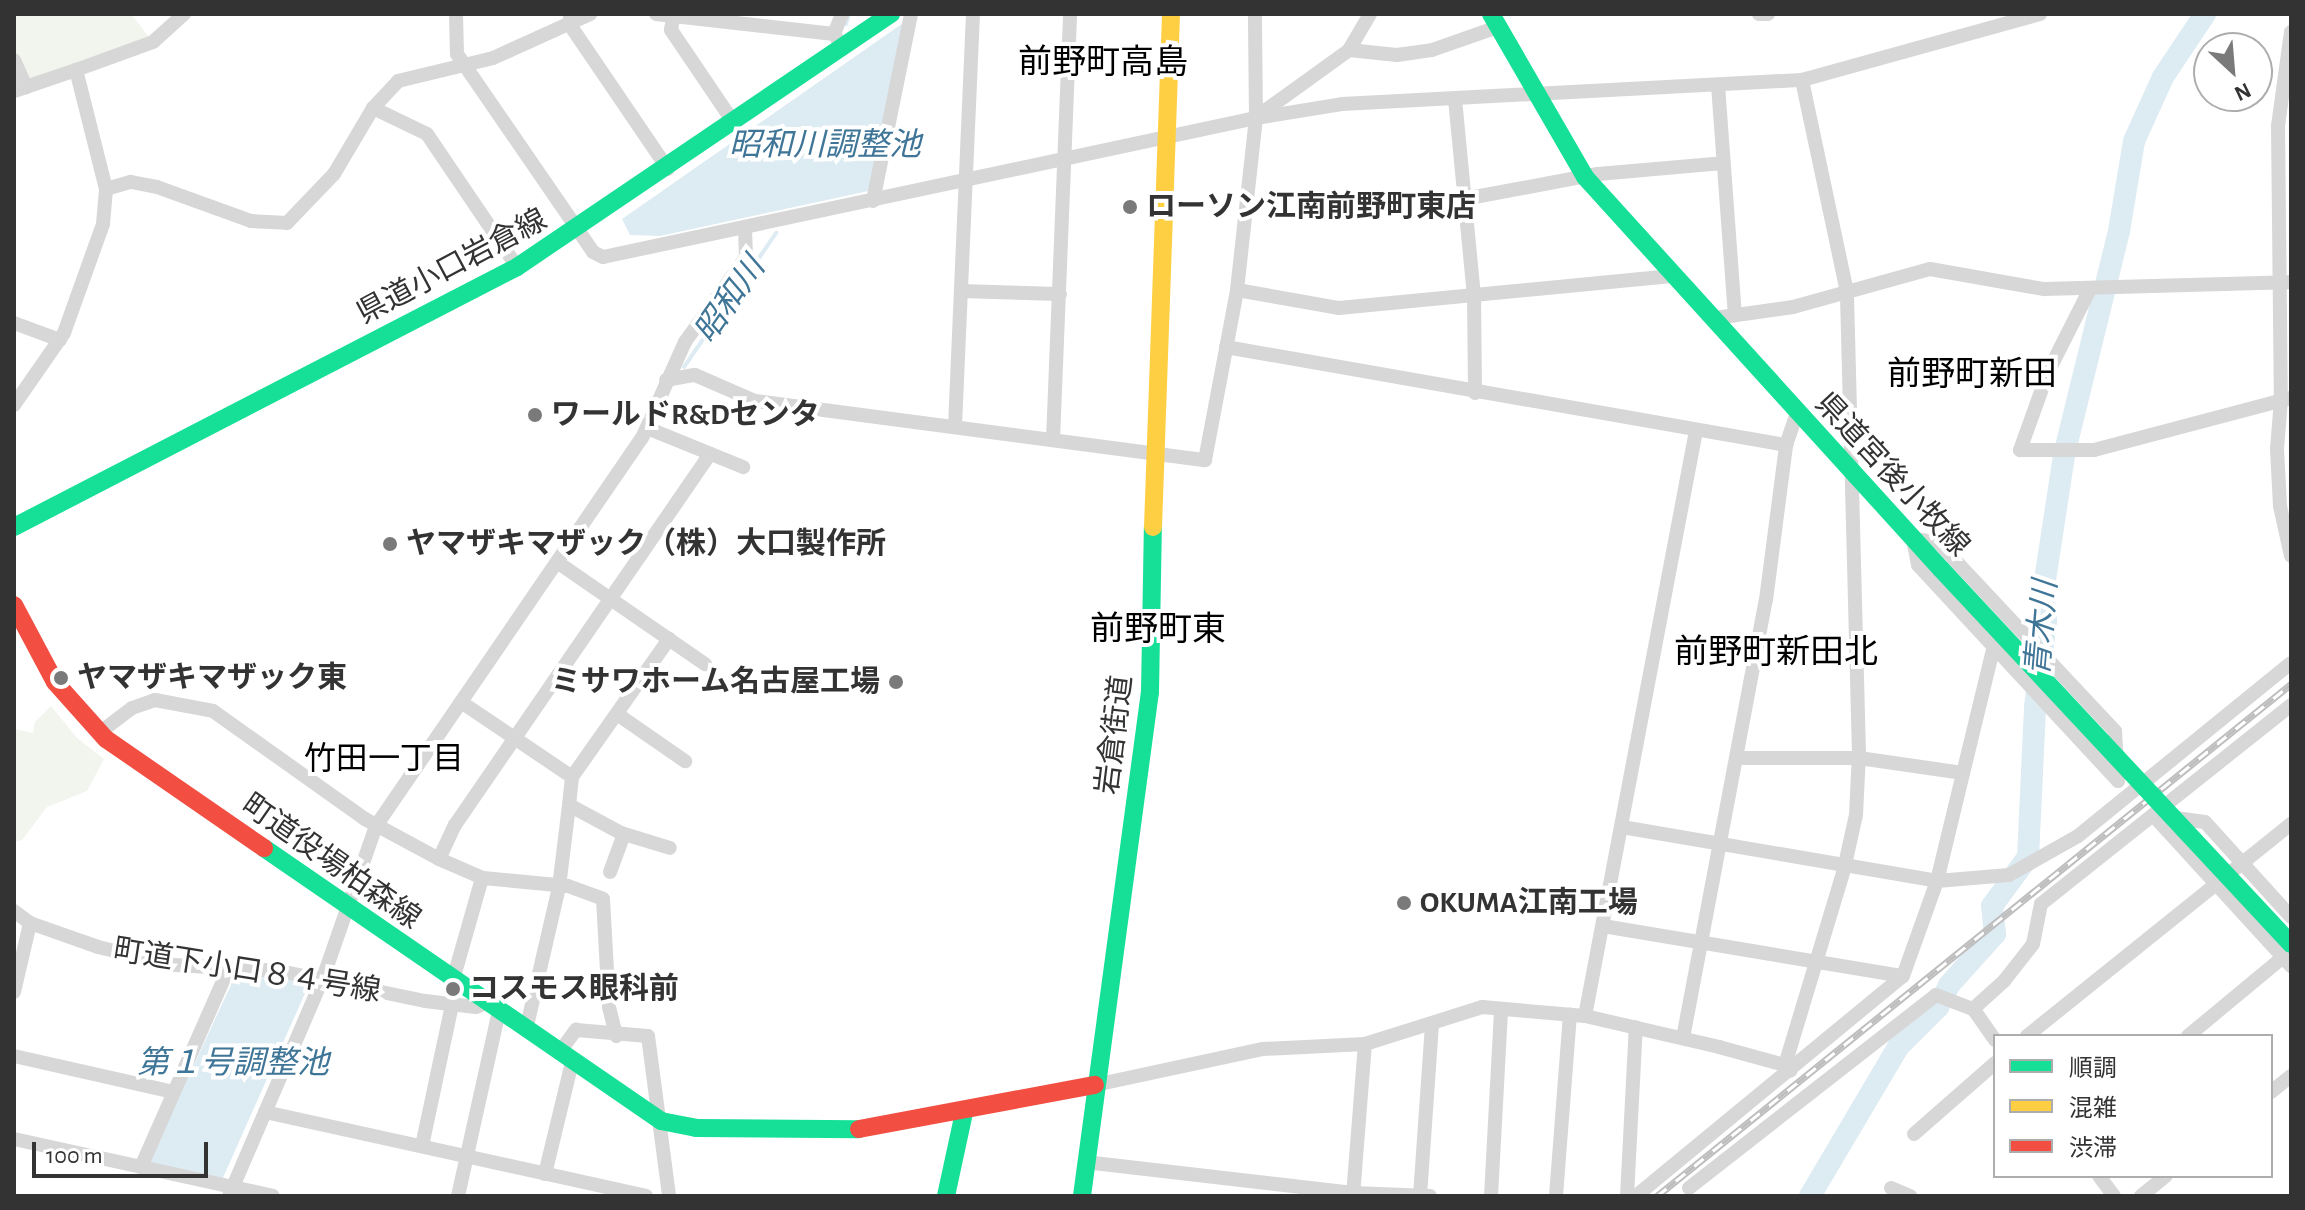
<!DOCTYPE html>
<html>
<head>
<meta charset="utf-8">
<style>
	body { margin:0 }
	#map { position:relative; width:2305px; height:1210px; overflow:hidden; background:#fff; font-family:"Alegreya Sans","Noto Sans JP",sans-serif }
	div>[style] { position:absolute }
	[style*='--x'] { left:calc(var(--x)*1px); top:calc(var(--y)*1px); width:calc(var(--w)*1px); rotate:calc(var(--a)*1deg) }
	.green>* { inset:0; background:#f1f5ed }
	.water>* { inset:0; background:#ddebf3 }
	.stream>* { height:4px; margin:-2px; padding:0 2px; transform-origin:2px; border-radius:2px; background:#ddebf3 }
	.river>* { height:22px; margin:-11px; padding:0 11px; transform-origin:11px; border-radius:11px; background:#ddebf3 }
	.street>* { height:14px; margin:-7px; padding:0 7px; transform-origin:7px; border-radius:7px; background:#d7d7d7 }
	.fast>* { height:18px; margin:-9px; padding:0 9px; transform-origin:9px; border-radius:9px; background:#16e098 }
	.slow>* { height:18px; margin:-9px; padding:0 9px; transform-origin:9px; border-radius:9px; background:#ffcf43 }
	.jam>* { height:18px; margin:-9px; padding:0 9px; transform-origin:9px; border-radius:9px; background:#f24e42 }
	.rail>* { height:7px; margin-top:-3.5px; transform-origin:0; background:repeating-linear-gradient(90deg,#fff 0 12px,#bebebe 0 24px); box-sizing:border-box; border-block:2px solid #bebebe }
	.fast-bridge>* { height:18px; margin:-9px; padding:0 9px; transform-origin:9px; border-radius:9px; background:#16e098 }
	.dots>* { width:22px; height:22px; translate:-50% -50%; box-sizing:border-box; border:4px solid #fff; border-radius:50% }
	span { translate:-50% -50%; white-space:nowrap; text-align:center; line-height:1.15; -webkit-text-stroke:8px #fff; paint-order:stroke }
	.poi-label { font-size:30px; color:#333; font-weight:700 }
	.left { translate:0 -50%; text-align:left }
	.right { translate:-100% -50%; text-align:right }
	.street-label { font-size:30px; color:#333 }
	.water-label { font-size:32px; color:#3f7597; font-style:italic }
	.neighbourhood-label { font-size:32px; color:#000 }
	.quarter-label { font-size:34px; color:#000 }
	.frame { position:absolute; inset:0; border:16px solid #333; pointer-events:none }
	.legend { position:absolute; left:1993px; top:1034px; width:280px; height:144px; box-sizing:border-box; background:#fff; border:2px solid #adadad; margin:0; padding:10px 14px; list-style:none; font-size:24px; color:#333 }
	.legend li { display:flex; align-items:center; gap:16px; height:40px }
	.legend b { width:40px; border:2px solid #adadad }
	.north { position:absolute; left:2193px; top:32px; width:80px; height:80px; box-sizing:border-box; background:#fff; border:2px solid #adadad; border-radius:50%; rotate:154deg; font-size:22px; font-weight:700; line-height:32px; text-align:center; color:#333 }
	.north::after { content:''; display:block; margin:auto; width:28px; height:36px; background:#7a7a7a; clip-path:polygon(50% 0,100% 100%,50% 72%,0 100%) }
	.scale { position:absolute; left:32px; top:1142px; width:176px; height:36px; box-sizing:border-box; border:4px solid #333; border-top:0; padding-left:10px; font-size:24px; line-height:28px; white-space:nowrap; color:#333; -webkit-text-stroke:6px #fff; paint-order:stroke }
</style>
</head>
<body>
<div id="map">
	<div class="green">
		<div style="clip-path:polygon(14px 14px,131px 14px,149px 37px,30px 79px,14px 52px)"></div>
		<div style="clip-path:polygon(51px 706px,77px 738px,104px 759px,87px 791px,47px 807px,22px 840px,14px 842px,14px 729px,33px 733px,35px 722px)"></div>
	</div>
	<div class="water">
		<div style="clip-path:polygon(906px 21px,873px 190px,660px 236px,630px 235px,622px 219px)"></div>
		<div style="clip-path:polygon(236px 974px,310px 982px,222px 1180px,153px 1164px,150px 1160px)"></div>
	</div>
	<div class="stream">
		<div style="--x:846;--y:24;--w:10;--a:-73"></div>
		<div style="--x:684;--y:367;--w:163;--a:-55.5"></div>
	</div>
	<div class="river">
		<div style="--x:1810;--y:1196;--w:173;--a:-59.4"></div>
		<div style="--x:1898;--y:1047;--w:57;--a:-45"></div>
		<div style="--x:1938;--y:1007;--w:25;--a:-63"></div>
		<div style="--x:1949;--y:985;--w:69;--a:-48"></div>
		<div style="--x:1995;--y:934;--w:28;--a:-96"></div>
		<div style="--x:1992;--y:906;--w:61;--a:-53.7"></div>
		<div style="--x:2028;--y:857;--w:150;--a:-87.3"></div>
		<div style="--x:2035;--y:707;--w:87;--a:-82.7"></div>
		<div style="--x:2046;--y:621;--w:28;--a:-96"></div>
		<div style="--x:2043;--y:593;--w:140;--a:-81.3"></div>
		<div style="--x:2064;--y:455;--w:231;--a:-76.2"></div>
		<div style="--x:2119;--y:231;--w:91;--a:-80.5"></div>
		<div style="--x:2134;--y:141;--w:70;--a:-65.6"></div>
		<div style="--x:2163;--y:77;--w:76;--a:-56.3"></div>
	</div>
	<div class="street">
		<div style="--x:456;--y:14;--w:40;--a:88.6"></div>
		<div style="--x:457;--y:54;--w:240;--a:55.5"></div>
		<div style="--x:593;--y:252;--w:11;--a:27"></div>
		<div style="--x:603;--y:257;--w:668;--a:-12.02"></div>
		<div style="--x:1256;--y:118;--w:87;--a:-9.2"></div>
		<div style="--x:1342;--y:104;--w:461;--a:-3"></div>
		<div style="--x:1802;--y:80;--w:247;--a:-15.5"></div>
		<div style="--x:656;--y:14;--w:179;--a:6.4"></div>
		<div style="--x:834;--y:34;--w:17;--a:57"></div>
		<div style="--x:674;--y:14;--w:16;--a:101"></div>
		<div style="--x:671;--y:30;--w:112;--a:55.9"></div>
		<div style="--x:1759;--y:14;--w:9;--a:0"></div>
		<div style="--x:570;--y:16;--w:9;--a:90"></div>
		<div style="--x:570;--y:25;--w:174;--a:55.8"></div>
		<div style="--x:2291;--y:32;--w:95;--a:97.9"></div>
		<div style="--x:2278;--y:126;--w:274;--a:89.4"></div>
		<div style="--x:2281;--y:400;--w:49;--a:94.7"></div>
		<div style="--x:2277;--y:449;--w:57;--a:87"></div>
		<div style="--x:2280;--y:506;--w:51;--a:77.6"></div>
		<div style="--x:834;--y:34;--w:22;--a:-68"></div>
		<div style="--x:1349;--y:50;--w:42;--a:-59.7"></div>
		<div style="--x:14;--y:60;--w:30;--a:66"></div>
		<div style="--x:1718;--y:85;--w:231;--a:85.8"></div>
		<div style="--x:14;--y:91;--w:65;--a:-18.7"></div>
		<div style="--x:1455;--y:99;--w:197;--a:84.5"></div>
		<div style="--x:1474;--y:295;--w:98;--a:89.4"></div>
		<div style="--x:373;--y:108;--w:60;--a:25.7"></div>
		<div style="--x:427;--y:134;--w:161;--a:55.9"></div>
		<div style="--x:1259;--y:115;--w:111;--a:-35.8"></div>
		<div style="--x:1349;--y:50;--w:48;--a:5.9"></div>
		<div style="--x:1397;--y:55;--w:35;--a:-8"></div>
		<div style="--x:1432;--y:50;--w:70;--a:-19.2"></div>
		<div style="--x:106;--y:189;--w:26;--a:-16"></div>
		<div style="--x:131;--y:182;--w:26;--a:11"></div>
		<div style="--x:157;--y:187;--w:100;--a:19.9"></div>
		<div style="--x:251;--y:221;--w:36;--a:3"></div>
		<div style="--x:287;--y:223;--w:68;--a:-46.2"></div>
		<div style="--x:334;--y:174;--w:77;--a:-59.4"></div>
		<div style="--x:373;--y:108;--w:37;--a:-47"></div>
		<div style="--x:398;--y:81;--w:98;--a:-13.6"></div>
		<div style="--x:493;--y:58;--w:107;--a:-24.4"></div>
		<div style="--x:1464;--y:199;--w:136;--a:-10.6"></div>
		<div style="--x:1598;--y:174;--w:125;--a:-5"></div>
		<div style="--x:873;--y:201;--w:191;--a:-78.5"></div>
		<div style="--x:1237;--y:290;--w:104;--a:10"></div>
		<div style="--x:1339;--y:308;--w:337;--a:-5.5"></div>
		<div style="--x:961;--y:291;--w:99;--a:1.7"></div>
		<div style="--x:2089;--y:291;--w:91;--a:116.8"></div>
		<div style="--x:2048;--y:372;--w:83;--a:109.7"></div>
		<div style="--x:2020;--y:450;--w:74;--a:0"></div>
		<div style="--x:2094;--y:450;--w:204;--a:-14.8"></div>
		<div style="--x:1715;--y:318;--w:79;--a:-8"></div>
		<div style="--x:1793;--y:307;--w:142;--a:-15.5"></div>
		<div style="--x:1930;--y:269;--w:116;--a:10"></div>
		<div style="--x:2044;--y:289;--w:247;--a:-1.6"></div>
		<div style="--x:14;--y:323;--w:49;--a:20.3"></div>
		<div style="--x:1226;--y:347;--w:569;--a:9.93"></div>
		<div style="--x:666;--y:380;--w:29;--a:-10"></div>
		<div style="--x:695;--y:375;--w:65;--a:23.4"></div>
		<div style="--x:755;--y:401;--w:454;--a:7.5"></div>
		<div style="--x:1205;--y:460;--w:173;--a:-79.3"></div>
		<div style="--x:1237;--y:290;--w:173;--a:-83.7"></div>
		<div style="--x:1256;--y:118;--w:104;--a:-90.6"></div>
		<div style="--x:14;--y:405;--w:88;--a:-55.2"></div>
		<div style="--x:64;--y:333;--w:116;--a:-70.3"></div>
		<div style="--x:103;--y:224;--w:35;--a:-85"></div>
		<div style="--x:106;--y:189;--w:123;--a:-104.1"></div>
		<div style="--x:76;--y:70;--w:82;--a:-20"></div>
		<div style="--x:153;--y:42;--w:42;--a:-42.1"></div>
		<div style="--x:955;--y:426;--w:412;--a:-87.5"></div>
		<div style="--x:647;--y:428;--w:104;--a:22.1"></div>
		<div style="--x:1053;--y:440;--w:426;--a:-87.7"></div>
		<div style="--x:1913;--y:539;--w:25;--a:7"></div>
		<div style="--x:1938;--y:542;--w:259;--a:46.9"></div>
		<div style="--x:2115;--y:731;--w:50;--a:86.6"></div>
		<div style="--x:2118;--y:781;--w:294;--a:-132.8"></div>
		<div style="--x:1918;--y:565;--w:26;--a:-101"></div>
		<div style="--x:557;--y:562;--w:180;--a:34.6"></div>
		<div style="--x:461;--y:702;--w:134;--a:34"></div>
		<div style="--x:572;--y:777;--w:28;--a:96"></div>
		<div style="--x:569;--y:805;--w:59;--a:28.3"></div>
		<div style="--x:621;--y:833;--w:51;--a:17"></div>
		<div style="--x:617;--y:714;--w:83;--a:34.7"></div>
		<div style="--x:99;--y:733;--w:41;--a:-37.1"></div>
		<div style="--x:132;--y:708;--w:24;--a:-19"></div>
		<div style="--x:155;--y:700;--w:59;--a:10.7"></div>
		<div style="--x:213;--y:711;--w:186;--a:35.4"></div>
		<div style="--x:365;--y:819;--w:84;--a:28.4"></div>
		<div style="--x:439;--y:859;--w:48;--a:23.4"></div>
		<div style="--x:483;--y:878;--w:85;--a:5.4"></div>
		<div style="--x:568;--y:886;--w:37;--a:20"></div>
		<div style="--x:603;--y:899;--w:108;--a:86.8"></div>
		<div style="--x:609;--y:1007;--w:30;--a:76"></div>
		<div style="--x:1738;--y:758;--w:121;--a:0"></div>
		<div style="--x:1859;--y:758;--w:105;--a:8.2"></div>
		<div style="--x:572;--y:777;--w:169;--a:-54.9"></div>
		<div style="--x:2153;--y:815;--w:205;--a:47.6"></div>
		<div style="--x:2169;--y:817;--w:36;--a:8"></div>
		<div style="--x:2205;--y:822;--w:128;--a:47.8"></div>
		<div style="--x:1622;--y:827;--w:320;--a:9.7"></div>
		<div style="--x:1937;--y:881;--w:72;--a:-4.8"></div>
		<div style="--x:2009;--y:875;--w:79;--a:-29.5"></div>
		<div style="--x:2078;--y:836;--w:274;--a:-39.1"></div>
		<div style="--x:439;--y:859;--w:38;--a:-65"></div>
		<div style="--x:455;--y:825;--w:450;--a:-55.5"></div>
		<div style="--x:610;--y:872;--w:40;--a:-69.8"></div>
		<div style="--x:14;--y:911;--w:20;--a:37"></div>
		<div style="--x:30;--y:923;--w:72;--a:19.4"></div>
		<div style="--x:98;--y:947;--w:78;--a:13.3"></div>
		<div style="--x:174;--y:965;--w:106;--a:3.2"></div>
		<div style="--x:280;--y:971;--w:148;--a:11.7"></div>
		<div style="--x:425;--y:1001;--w:51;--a:6.7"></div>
		<div style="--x:476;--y:1007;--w:11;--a:-22"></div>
		<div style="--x:1603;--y:926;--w:304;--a:9.5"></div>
		<div style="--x:453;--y:980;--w:106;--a:-74.1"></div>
		<div style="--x:14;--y:992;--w:71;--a:-76.9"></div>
		<div style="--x:1585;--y:1016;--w:595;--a:-79.26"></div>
		<div style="--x:526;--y:1030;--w:147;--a:-77"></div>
		<div style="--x:559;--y:887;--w:83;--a:-83"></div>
		<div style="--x:2027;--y:1036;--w:339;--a:-38.8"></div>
		<div style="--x:2188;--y:1036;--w:124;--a:-39.7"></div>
		<div style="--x:1683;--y:1038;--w:446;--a:-79.3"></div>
		<div style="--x:1766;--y:600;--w:156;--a:-82.6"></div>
		<div style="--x:1786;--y:445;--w:34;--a:-71"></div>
		<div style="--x:1995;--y:1040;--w:38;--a:-125"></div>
		<div style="--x:1973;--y:1009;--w:42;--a:-42.1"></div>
		<div style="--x:2004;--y:981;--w:47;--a:-51.9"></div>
		<div style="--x:2033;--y:944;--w:41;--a:-78.7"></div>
		<div style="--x:2041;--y:904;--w:320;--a:-38.5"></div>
		<div style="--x:559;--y:1053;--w:29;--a:-54"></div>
		<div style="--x:576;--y:1030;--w:72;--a:4.8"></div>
		<div style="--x:648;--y:1036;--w:161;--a:82.5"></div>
		<div style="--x:14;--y:1056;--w:164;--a:12.7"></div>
		<div style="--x:1785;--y:1065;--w:205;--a:-73.2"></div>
		<div style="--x:1844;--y:869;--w:55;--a:-77.5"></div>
		<div style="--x:1856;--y:815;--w:61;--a:-87.2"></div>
		<div style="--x:1859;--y:754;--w:462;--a:-91.5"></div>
		<div style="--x:1847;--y:292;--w:217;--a:-102"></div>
		<div style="--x:1095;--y:1085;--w:172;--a:-12.1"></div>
		<div style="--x:1263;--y:1049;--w:102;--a:-2.8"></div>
		<div style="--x:1365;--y:1044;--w:123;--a:-17.5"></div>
		<div style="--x:1482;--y:1007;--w:103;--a:5"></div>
		<div style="--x:1585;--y:1016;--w:138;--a:13"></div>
		<div style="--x:1719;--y:1047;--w:68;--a:15.3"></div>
		<div style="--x:1785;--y:1065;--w:8;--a:45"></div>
		<div style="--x:2271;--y:1092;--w:26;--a:-39"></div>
		<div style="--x:265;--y:1112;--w:390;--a:12.4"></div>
		<div style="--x:1914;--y:1134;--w:108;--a:-41.2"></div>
		<div style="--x:14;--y:1139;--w:265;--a:12.4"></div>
		<div style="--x:422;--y:1146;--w:144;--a:-78"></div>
		<div style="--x:1085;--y:1162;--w:270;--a:6.6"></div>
		<div style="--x:1353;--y:1193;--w:77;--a:2.2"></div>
		<div style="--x:141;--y:1167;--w:215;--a:-66.2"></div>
		<div style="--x:545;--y:1174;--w:115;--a:-76.4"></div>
		<div style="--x:2099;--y:1176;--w:25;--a:53"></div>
		<div style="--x:1689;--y:1188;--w:313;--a:-38"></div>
		<div style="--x:1936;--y:995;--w:40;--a:21"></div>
		<div style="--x:1891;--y:1188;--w:21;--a:23"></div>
		<div style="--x:229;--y:1196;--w:237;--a:-66.7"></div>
		<div style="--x:323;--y:978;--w:161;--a:-70.8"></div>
		<div style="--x:376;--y:826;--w:470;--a:-55.6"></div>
		<div style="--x:642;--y:438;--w:105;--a:-65.9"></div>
		<div style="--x:685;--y:342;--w:105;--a:-54.3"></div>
		<div style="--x:746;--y:257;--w:28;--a:-92"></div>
		<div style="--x:458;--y:1196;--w:189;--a:-77.5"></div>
		<div style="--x:1353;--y:1196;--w:152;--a:-85.5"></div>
		<div style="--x:1420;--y:1196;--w:173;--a:-86"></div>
		<div style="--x:1491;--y:1196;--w:187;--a:-86.9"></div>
		<div style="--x:1556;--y:1196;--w:182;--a:-85.6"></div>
		<div style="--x:1627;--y:1196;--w:169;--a:-87"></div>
		<div style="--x:1636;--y:1196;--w:346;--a:-39.5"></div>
		<div style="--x:1903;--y:976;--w:101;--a:-70.3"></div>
		<div style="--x:1937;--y:881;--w:242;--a:-76.4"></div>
		<div style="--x:2141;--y:1196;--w:32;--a:-39"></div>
	</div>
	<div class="fast">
		<div style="--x:1491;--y:14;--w:188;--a:60"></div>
		<div style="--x:1585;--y:177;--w:530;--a:47.76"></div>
		<div style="--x:14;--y:527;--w:566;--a:-27.33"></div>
		<div style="--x:517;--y:267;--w:452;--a:-34.1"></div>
		<div style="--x:264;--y:848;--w:482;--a:34.5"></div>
		<div style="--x:661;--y:1121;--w:36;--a:11"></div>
		<div style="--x:696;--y:1128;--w:163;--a:0.4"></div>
		<div style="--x:946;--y:1196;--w:85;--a:-77.8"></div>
		<div style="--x:1082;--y:1196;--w:509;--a:-82.32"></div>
		<div style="--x:1150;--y:692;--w:165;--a:-89"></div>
	</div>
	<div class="slow">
		<div style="--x:1153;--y:527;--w:513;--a:-87.99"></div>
	</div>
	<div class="jam">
		<div style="--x:14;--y:605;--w:87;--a:62"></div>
		<div style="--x:55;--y:682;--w:76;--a:48.2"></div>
		<div style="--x:106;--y:739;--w:192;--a:34.6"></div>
		<div style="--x:859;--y:1129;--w:240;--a:-10.6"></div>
	</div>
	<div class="rail">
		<div style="--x:1657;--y:1196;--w:815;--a:-38.92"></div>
	</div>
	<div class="fast-bridge">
		<div style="--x:1941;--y:569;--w:513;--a:46.97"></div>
	</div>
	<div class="dots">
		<div style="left:1130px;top:207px;background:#7a7a7a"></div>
		<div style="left:535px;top:415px;background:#7a7a7a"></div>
		<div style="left:390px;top:544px;background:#7a7a7a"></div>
		<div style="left:61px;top:678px;background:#7a7a7a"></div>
		<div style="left:896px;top:682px;background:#7a7a7a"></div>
		<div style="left:1404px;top:903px;background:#7a7a7a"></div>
		<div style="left:453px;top:989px;background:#7a7a7a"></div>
	</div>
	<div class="poi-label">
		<span class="left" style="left:1146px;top:207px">ローソン江南前野町東店</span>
		<span class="left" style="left:551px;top:415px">ワールドR&amp;Dセンタ</span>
		<span class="left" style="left:406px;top:544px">ヤマザキマザック（株）大口製作所</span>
		<span class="left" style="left:77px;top:678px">ヤマザキマザック東</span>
		<span class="right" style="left:880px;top:682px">ミサワホーム名古屋工場</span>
		<span class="left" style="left:1420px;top:903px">OKUMA江南工場</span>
		<span class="left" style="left:469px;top:989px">コスモス眼科前</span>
	</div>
	<div class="street-label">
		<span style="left:452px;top:267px;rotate:-28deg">県道小口岩倉線</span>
		<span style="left:1892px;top:475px;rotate:47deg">県道宮後小牧線</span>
		<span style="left:1115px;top:735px;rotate:-83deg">岩倉街道</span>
		<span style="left:331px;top:862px;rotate:35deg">町道役場柏森線</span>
		<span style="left:247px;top:971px;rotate:9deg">町道下小口８４号線</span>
	</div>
	<div class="water-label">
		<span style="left:825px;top:145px">昭和川調整池</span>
		<span style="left:730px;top:300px;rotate:-55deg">昭和川</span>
		<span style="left:2042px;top:628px;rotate:-85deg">青木川</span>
		<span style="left:233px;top:1063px">第１号調整池</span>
	</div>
	<div class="neighbourhood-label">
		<span style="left:384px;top:759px">竹田一丁目</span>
	</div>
	<div class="quarter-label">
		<span style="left:1103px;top:64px">前野町高島</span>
		<span style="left:1972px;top:376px">前野町新田</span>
		<span style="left:1158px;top:631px">前野町東</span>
		<span style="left:1776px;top:654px">前野町新田北</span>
	</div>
	<div class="frame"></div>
	<ul class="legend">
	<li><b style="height:10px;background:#16e098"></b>順調</li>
	<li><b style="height:10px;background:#ffcf43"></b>混雑</li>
	<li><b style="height:10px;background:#f24e42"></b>渋滞</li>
	</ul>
	<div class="north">N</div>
	<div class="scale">100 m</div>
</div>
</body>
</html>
